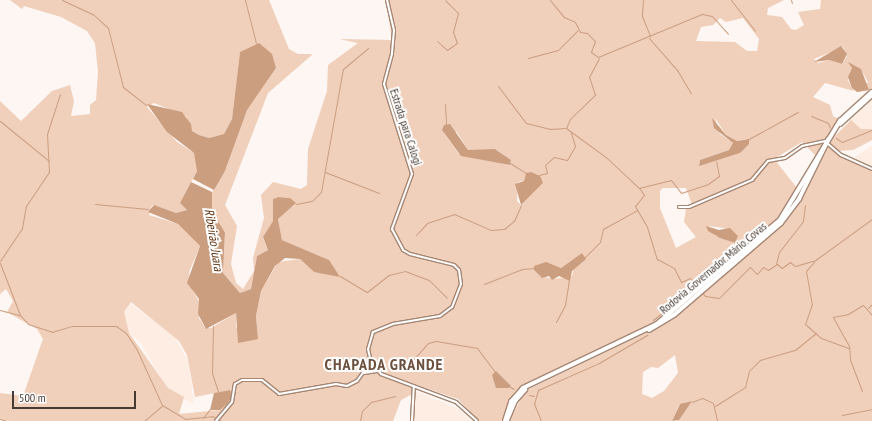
<!DOCTYPE html>
<html>
<head>
<meta charset="utf-8">
<style>
	body { margin:0 }
	#map { position:relative; width:872px; height:421px; overflow:hidden; background:#fdf6f2; font-family:"PT Sans Narrow",sans-serif }
	div>[style] { position:absolute }
	[style*='--x'] { left:calc(var(--x)*1px); top:calc(var(--y)*1px); width:calc(var(--w)*1px); rotate:calc(var(--a)*1deg) }
	.built>* { inset:0; background:#fdede2 }
	.green>* { inset:0; background:#f0cfbb }
	.water>* { inset:0; background:#cb9e80 }
	.stream>* { height:1px; margin:-0.5px; padding:0 0.5px; transform-origin:0.5px; border-radius:0.5px; background:#cb9e80 }
	.roads { filter:drop-shadow(1px 0 #a58774) drop-shadow(-1px 0 #a58774) drop-shadow(0 1px #a58774) drop-shadow(0 -1px #a58774) }
	.minor>* { height:2px; margin:-1px; padding:0 1px; transform-origin:1px; border-radius:1px; background:#fff }
	.highway>* { height:3.5px; margin:-1.75px; padding:0 1.75px; transform-origin:1.75px; border-radius:1.75px; background:#fff }
	span { translate:-50% -50%; white-space:nowrap; text-align:center; line-height:1.15; -webkit-text-stroke:4px #fff; paint-order:stroke }
	.street-label { font-size:12px; color:#473a32 }
	.water-label { font-size:13px; color:#613513; font-style:italic }
	.district-label { font-size:16px; color:#6b503e; font-weight:700; letter-spacing:1px }
	.scale { position:absolute; left:12px; top:391px; width:124px; height:18px; box-sizing:border-box; border:2px solid #473a32; border-top:0; padding-left:5px; font-size:12px; line-height:14px; white-space:nowrap; color:#473a32; -webkit-text-stroke:3px #fff; paint-order:stroke }
</style>
</head>
<body>
<div id="map">
	<div class="built">
		<div style="clip-path:polygon(872px 99px,872px 134px,862px 139px,849px 121px)"></div>
		<div style="clip-path:polygon(872px 146px,872px 170px,855px 157px)"></div>
		<div style="clip-path:polygon(130px 304px,172px 333px,188px 361px,194px 404px,167px 389px,141px 343px,117px 323px)"></div>
		<div style="clip-path:polygon(415px 391px,459px 409px,472px 421px,414px 421px)"></div>
	</div>
	<div class="green">
		<div style="clip-path:polygon(evenodd,10px 0,269px 0,289px 49px,298px 54px,313px 54px,268px 93px,225px 205px,237px 226px,231px 264px,236px 283px,243px 289px,254px 271px,253px 258px,264px 218px,261px 195px,273px 182px,301px 189px,307px 185px,308px 149px,327px 91px,328px 65px,358px 43px,339px 39px,392px 40px,386px 0,784px 0,768px 8px,767px 15px,782px 17px,791px 29px,796px 30px,804px 25px,798px 12px,820px 9px,821px 0,872px 0,872px 89px,857px 92px,868px 82px,863px 73px,852px 67px,848px 80px,854px 91px,825px 83px,813px 97px,830px 105px,833px 116px,839px 119px,816px 156px,802px 142px,774px 159px,801px 193px,782px 218px,646px 328px,531px 381px,521px 389px,504px 421px,479px 421px,458px 399px,414px 384px,414px 393px,401px 400px,393px 421px,10px 421px,0 420px,0 393px,23px 396px,43px 339px,37px 329px,7px 312px,13px 301px,6px 289px,0 294px,0 101px,21px 121px,52px 91px,70px 85px,74px 101px,71px 116px,90px 114px,90px 105px,96px 100px,98px 72px,95px 43px,87px 31px,61px 17px,24px 6px,22px 9px,10px 0,720px 18px,726px 22px,743px 18px,759px 39px,757px 51px,747px 51px,735px 42px,696px 41px,701px 27px,713px 25px,720px 18px,10px 0,843px 47px,847px 56px,842px 64px,829px 60px,818px 63px,814px 59px,843px 47px,10px 0,240px 52px,276px 68px,247px 109px,225px 171px,211px 194px,212px 211px,225px 236px,223px 273px,240px 293px,251px 289px,257px 256px,268px 250px,263px 238px,273px 221px,273px 199px,282px 197px,290px 198px,294px 206px,287px 208px,278px 219px,282px 240px,322px 257px,330px 273px,314px 272px,300px 259px,278px 262px,261px 291px,256px 316px,258px 338px,236px 327px,236px 313px,211px 328px,205px 328px,199px 318px,199px 301px,192px 290px,189px 272px,200px 246px,178px 224px,149px 215px,152px 205px,176px 213px,187px 210px,180px 203px,197px 171px,197px 160px,194px 153px,177px 142px,147px 107px,154px 103px,186px 116px,192px 131px,199px 135px,209px 138px,224px 134px,232px 119px,240px 52px,10px 0,715px 118px,726px 135px,737px 141px,747px 139px,740px 153px,699px 165px,700px 160px,729px 150px,733px 143px,720px 134px,715px 118px,10px 0,457px 132px,468px 150px,497px 150px,511px 160px,510px 165px,459px 154px,444px 133px,457px 132px,10px 0,526px 174px,543px 183px,521px 205px,517px 201px,518px 182px,524px 181px,526px 174px,10px 0,663px 188px,686px 188px,692px 205px,686px 209px,684px 222px,696px 237px,676px 248px,660px 208px,660px 191px,663px 188px,10px 0,708px 226px,724px 228px,735px 243px,714px 235px,708px 226px,10px 0,582px 253px,585px 259px,574px 268px,572px 276px,554px 279px,540px 276px,534px 270px,547px 263px,561px 268px,582px 253px,10px 0,131px 302px,179px 341px,187px 355px,195px 397px,230px 390px,220px 410px,179px 414px,184px 397px,168px 388px,129px 333px,124px 312px,131px 302px)"></div>
		<div style="clip-path:polygon(evenodd,851px 120px,861px 129px,872px 129px,872px 140px,853px 150px,837px 151px,872px 168px,872px 421px,677px 421px,691px 401px,679px 405px,672px 421px,509px 421px,525px 391px,660px 326px,761px 243px,794px 211px,834px 137px,851px 120px,675px 355px,678px 373px,664px 391px,652px 398px,642px 394px,643px 372px,651px 367px,658px 368px,675px 355px)"></div>
	</div>
	<div class="water">
		<div style="clip-path:polygon(259px 43px,272px 54px,276px 68px,247px 110px,225px 171px,214px 190px,193px 179px,197px 171px,194px 153px,167px 132px,147px 104px,182px 112px,191px 124px,192px 131px,199px 135px,209px 138px,224px 134px,232px 119px,240px 52px)"></div>
		<div style="clip-path:polygon(841px 46px,847px 54px,842px 64px,829px 60px,814px 62px)"></div>
		<div style="clip-path:polygon(848px 62px,861px 69px,869px 90px,857px 92px,852px 88px,848px 77px,852px 68px)"></div>
		<div style="clip-path:polygon(712px 118px,726px 135px,737px 141px,749px 139px,749px 144px,740px 153px,699px 166px,700px 160px,729px 150px,733px 143px,714px 128px)"></div>
		<div style="clip-path:polygon(450px 124px,468px 150px,495px 149px,511px 160px,510px 165px,461px 156px,442px 130px,444px 125px)"></div>
		<div style="clip-path:polygon(531px 172px,540px 176px,543px 183px,521px 205px,515px 184px,524px 181px,526px 173px)"></div>
		<div style="clip-path:polygon(191px 182px,212px 192px,212px 211px,225px 233px,223px 273px,240px 293px,251px 289px,257px 256px,268px 250px,263px 237px,273px 221px,273px 199px,279px 197px,290px 198px,296px 203px,278px 219px,282px 240px,329px 260px,340px 277px,314px 272px,300px 259px,285px 258px,275px 266px,261px 291px,256px 316px,258px 339px,238px 343px,236px 313px,206px 329px,198px 314px,199px 299px,187px 283px,200px 246px,178px 224px,148px 212px,154px 205px,176px 213px,187px 210px,180px 203px)"></div>
		<div style="clip-path:polygon(706px 226px,719px 230px,730px 228px,738px 236px,735px 243px,720px 238px,708px 231px)"></div>
		<div style="clip-path:polygon(582px 253px,586px 259px,572px 271px,570px 281px,559px 276px,552px 280px,549px 276px,542px 278px,534px 270px,534px 266px,546px 262px,561px 268px)"></div>
		<div style="clip-path:polygon(496px 371px,511px 386px,509px 388px,496px 388px,492px 375px)"></div>
		<div style="clip-path:polygon(230px 390px,232px 397px,227px 404px,220px 410px,210px 410px,214px 393px)"></div>
		<div style="clip-path:polygon(692px 401px,679px 420px,672px 421px,680px 404px)"></div>
	</div>
	<div class="stream">
		<div style="--x:62;--y:0;--w:35;--a:25"></div>
		<div style="--x:94;--y:15;--w:19;--a:43"></div>
		<div style="--x:108;--y:28;--w:61;--a:75.7"></div>
		<div style="--x:123;--y:87;--w:29;--a:38"></div>
		<div style="--x:245;--y:0;--w:44;--a:75.7"></div>
		<div style="--x:550;--y:0;--w:22;--a:51"></div>
		<div style="--x:564;--y:17;--w:12;--a:24"></div>
		<div style="--x:575;--y:22;--w:11;--a:63"></div>
		<div style="--x:580;--y:32;--w:7;--a:8"></div>
		<div style="--x:587;--y:33;--w:11;--a:45"></div>
		<div style="--x:595;--y:41;--w:12;--a:110"></div>
		<div style="--x:591;--y:52;--w:9;--a:36"></div>
		<div style="--x:643;--y:0;--w:16;--a:94"></div>
		<div style="--x:642;--y:16;--w:22;--a:68"></div>
		<div style="--x:731;--y:0;--w:39;--a:52"></div>
		<div style="--x:791;--y:0;--w:3;--a:72"></div>
		<div style="--x:649;--y:38;--w:43;--a:48.8"></div>
		<div style="--x:677;--y:70;--w:27;--a:59"></div>
		<div style="--x:437;--y:41;--w:13;--a:42"></div>
		<div style="--x:447;--y:50;--w:12;--a:-35"></div>
		<div style="--x:457;--y:43;--w:12;--a:-110"></div>
		<div style="--x:453;--y:32;--w:20;--a:-75"></div>
		<div style="--x:458;--y:13;--w:18;--a:-135"></div>
		<div style="--x:598;--y:57;--w:113;--a:-22.5"></div>
		<div style="--x:702;--y:14;--w:10;--a:11"></div>
		<div style="--x:712;--y:16;--w:24;--a:48"></div>
		<div style="--x:528;--y:58;--w:31;--a:-15"></div>
		<div style="--x:558;--y:50;--w:28;--a:-45"></div>
		<div style="--x:498;--y:86;--w:46;--a:52.9"></div>
		<div style="--x:526;--y:123;--w:25;--a:14"></div>
		<div style="--x:550;--y:129;--w:15;--a:-4"></div>
		<div style="--x:445;--y:104;--w:20;--a:87"></div>
		<div style="--x:811;--y:116;--w:18;--a:22"></div>
		<div style="--x:828;--y:123;--w:5;--a:68"></div>
		<div style="--x:0;--y:121;--w:63;--a:39.2"></div>
		<div style="--x:566;--y:128;--w:51;--a:36.2"></div>
		<div style="--x:607;--y:158;--w:45;--a:43.2"></div>
		<div style="--x:640;--y:189;--w:7;--a:56"></div>
		<div style="--x:644;--y:195;--w:14;--a:129"></div>
		<div style="--x:635;--y:206;--w:24;--a:60"></div>
		<div style="--x:647;--y:227;--w:34;--a:73"></div>
		<div style="--x:657;--y:259;--w:19;--a:28"></div>
		<div style="--x:674;--y:268;--w:16;--a:63"></div>
		<div style="--x:681;--y:282;--w:10;--a:-24"></div>
		<div style="--x:690;--y:278;--w:23;--a:50"></div>
		<div style="--x:705;--y:296;--w:14;--a:8"></div>
		<div style="--x:719;--y:298;--w:44;--a:-45"></div>
		<div style="--x:750;--y:267;--w:10;--a:45"></div>
		<div style="--x:757;--y:274;--w:9;--a:-49"></div>
		<div style="--x:763;--y:267;--w:6;--a:31"></div>
		<div style="--x:768;--y:270;--w:11;--a:-34"></div>
		<div style="--x:777;--y:264;--w:6;--a:39"></div>
		<div style="--x:782;--y:268;--w:10;--a:-37"></div>
		<div style="--x:790;--y:262;--w:6;--a:39"></div>
		<div style="--x:795;--y:266;--w:19;--a:-16"></div>
		<div style="--x:566;--y:128;--w:10;--a:-66"></div>
		<div style="--x:570;--y:119;--w:35;--a:-44"></div>
		<div style="--x:595;--y:95;--w:19;--a:-108"></div>
		<div style="--x:589;--y:77;--w:21;--a:-62"></div>
		<div style="--x:836;--y:138;--w:7;--a:34"></div>
		<div style="--x:842;--y:142;--w:32;--a:-22"></div>
		<div style="--x:747;--y:140;--w:58;--a:-28.8"></div>
		<div style="--x:510;--y:163;--w:19;--a:32"></div>
		<div style="--x:325;--y:172;--w:58;--a:21.3"></div>
		<div style="--x:539;--y:175;--w:8;--a:-14"></div>
		<div style="--x:547;--y:173;--w:8;--a:-104"></div>
		<div style="--x:545;--y:165;--w:12;--a:-42"></div>
		<div style="--x:554;--y:157;--w:13;--a:13"></div>
		<div style="--x:567;--y:160;--w:16;--a:-60"></div>
		<div style="--x:575;--y:146;--w:14;--a:-107"></div>
		<div style="--x:639;--y:188;--w:33;--a:-14"></div>
		<div style="--x:671;--y:180;--w:16;--a:52"></div>
		<div style="--x:681;--y:193;--w:28;--a:-18"></div>
		<div style="--x:708;--y:184;--w:14;--a:-36"></div>
		<div style="--x:719;--y:176;--w:15;--a:-101"></div>
		<div style="--x:95;--y:204;--w:53;--a:5.4"></div>
		<div style="--x:296;--y:204;--w:16;--a:-11"></div>
		<div style="--x:312;--y:201;--w:13;--a:-45"></div>
		<div style="--x:321;--y:192;--w:125;--a:-79.9"></div>
		<div style="--x:343;--y:69;--w:33;--a:-40"></div>
		<div style="--x:416;--y:235;--w:16;--a:-47"></div>
		<div style="--x:427;--y:223;--w:28;--a:-18"></div>
		<div style="--x:454;--y:214;--w:40;--a:23.4"></div>
		<div style="--x:491;--y:230;--w:13;--a:-4"></div>
		<div style="--x:504;--y:229;--w:13;--a:-39"></div>
		<div style="--x:514;--y:221;--w:17;--a:-66"></div>
		<div style="--x:584;--y:258;--w:23;--a:-45"></div>
		<div style="--x:600;--y:242;--w:13;--a:-77"></div>
		<div style="--x:603;--y:229;--w:39;--a:-29"></div>
		<div style="--x:0;--y:261;--w:40;--a:-56"></div>
		<div style="--x:22;--y:228;--w:22;--a:-80"></div>
		<div style="--x:26;--y:206;--w:41;--a:-55.9"></div>
		<div style="--x:49;--y:172;--w:38;--a:-93"></div>
		<div style="--x:47;--y:134;--w:42;--a:-72"></div>
		<div style="--x:814;--y:261;--w:72;--a:-35.9"></div>
		<div style="--x:814;--y:262;--w:12;--a:132"></div>
		<div style="--x:806;--y:271;--w:34;--a:80"></div>
		<div style="--x:812;--y:304;--w:21;--a:109"></div>
		<div style="--x:805;--y:324;--w:21;--a:41"></div>
		<div style="--x:821;--y:338;--w:29;--a:20"></div>
		<div style="--x:0;--y:263;--w:56;--a:69"></div>
		<div style="--x:20;--y:315;--w:12;--a:48"></div>
		<div style="--x:28;--y:324;--w:25;--a:18"></div>
		<div style="--x:52;--y:332;--w:21;--a:-17"></div>
		<div style="--x:72;--y:326;--w:44;--a:0"></div>
		<div style="--x:116;--y:326;--w:12;--a:35"></div>
		<div style="--x:126;--y:333;--w:20;--a:57"></div>
		<div style="--x:137;--y:350;--w:60;--a:65.6"></div>
		<div style="--x:162;--y:405;--w:27;--a:31"></div>
		<div style="--x:185;--y:419;--w:27;--a:-6"></div>
		<div style="--x:212;--y:416;--w:10;--a:29"></div>
		<div style="--x:776;--y:264;--w:12;--a:-76"></div>
		<div style="--x:779;--y:252;--w:39;--a:-52"></div>
		<div style="--x:803;--y:221;--w:16;--a:-83"></div>
		<div style="--x:340;--y:276;--w:31;--a:31"></div>
		<div style="--x:367;--y:292;--w:28;--a:-38"></div>
		<div style="--x:389;--y:275;--w:16;--a:-14"></div>
		<div style="--x:405;--y:271;--w:26;--a:21"></div>
		<div style="--x:429;--y:280;--w:25;--a:45"></div>
		<div style="--x:484;--y:284;--w:41;--a:-21.5"></div>
		<div style="--x:522;--y:269;--w:13;--a:-4"></div>
		<div style="--x:868;--y:308;--w:6;--a:-45"></div>
		<div style="--x:0;--y:310;--w:20;--a:15"></div>
		<div style="--x:653;--y:320;--w:53;--a:-38.8"></div>
		<div style="--x:556;--y:322;--w:19;--a:-62"></div>
		<div style="--x:565;--y:305;--w:25;--a:-81"></div>
		<div style="--x:213;--y:326;--w:47;--a:91.2"></div>
		<div style="--x:212;--y:373;--w:19;--a:72"></div>
		<div style="--x:411;--y:362;--w:25;--a:-48"></div>
		<div style="--x:428;--y:343;--w:8;--a:-14"></div>
		<div style="--x:436;--y:341;--w:42;--a:9.7"></div>
		<div style="--x:477;--y:348;--w:30;--a:53"></div>
		<div style="--x:510;--y:387;--w:4;--a:27"></div>
		<div style="--x:862;--y:391;--w:34;--a:-111"></div>
		<div style="--x:850;--y:359;--w:13;--a:-94"></div>
		<div style="--x:849;--y:346;--w:33;--a:-119"></div>
		<div style="--x:833;--y:317;--w:15;--a:-11"></div>
		<div style="--x:848;--y:314;--w:17;--a:-31"></div>
		<div style="--x:863;--y:305;--w:13;--a:48"></div>
		<div style="--x:529;--y:395;--w:5;--a:11"></div>
		<div style="--x:692;--y:402;--w:11;--a:-22"></div>
		<div style="--x:702;--y:398;--w:12;--a:24"></div>
		<div style="--x:713;--y:403;--w:18;--a:77"></div>
		<div style="--x:715;--y:406;--w:36;--a:-32"></div>
		<div style="--x:745;--y:387;--w:16;--a:-76"></div>
		<div style="--x:749;--y:371;--w:16;--a:-45"></div>
		<div style="--x:760;--y:360;--w:36;--a:-16"></div>
		<div style="--x:795;--y:350;--w:27;--a:-39"></div>
		<div style="--x:842;--y:415;--w:31;--a:-11"></div>
		<div style="--x:203;--y:418;--w:11;--a:-52"></div>
		<div style="--x:0;--y:419;--w:7;--a:16"></div>
		<div style="--x:19;--y:421;--w:4;--a:0"></div>
		<div style="--x:144;--y:421;--w:23;--a:-40"></div>
		<div style="--x:360;--y:421;--w:10;--a:-79"></div>
		<div style="--x:362;--y:411;--w:13;--a:-45"></div>
		<div style="--x:371;--y:402;--w:25;--a:-14"></div>
		<div style="--x:541;--y:421;--w:18;--a:-112"></div>
		<div style="--x:534;--y:404;--w:15;--a:-74"></div>
		<div style="--x:538;--y:390;--w:67;--a:-23.9"></div>
		<div style="--x:599;--y:363;--w:56;--a:-30.3"></div>
	</div>
	<div class="roads">
		<div class="minor">
			<div style="--x:387;--y:0;--w:31;--a:77"></div>
			<div style="--x:394;--y:30;--w:24;--a:95"></div>
			<div style="--x:392;--y:54;--w:31;--a:105"></div>
			<div style="--x:384;--y:84;--w:94;--a:72.7"></div>
			<div style="--x:412;--y:174;--w:59;--a:110"></div>
			<div style="--x:392;--y:229;--w:24;--a:62"></div>
			<div style="--x:403;--y:250;--w:8;--a:30"></div>
			<div style="--x:410;--y:254;--w:45;--a:14"></div>
			<div style="--x:454;--y:265;--w:7;--a:45"></div>
			<div style="--x:459;--y:270;--w:14;--a:82"></div>
			<div style="--x:461;--y:284;--w:25;--a:111"></div>
			<div style="--x:452;--y:307;--w:15;--a:143"></div>
			<div style="--x:440;--y:316;--w:48;--a:170.3"></div>
			<div style="--x:393;--y:324;--w:22;--a:158"></div>
			<div style="--x:373;--y:332;--w:18;--a:106"></div>
			<div style="--x:368;--y:349;--w:13;--a:77"></div>
			<div style="--x:371;--y:362;--w:16;--a:50"></div>
			<div style="--x:381;--y:374;--w:80;--a:20.5"></div>
			<div style="--x:456;--y:402;--w:28;--a:42"></div>
			<div style="--x:827;--y:143;--w:18;--a:41"></div>
			<div style="--x:841;--y:155;--w:34;--a:24"></div>
			<div style="--x:679;--y:207;--w:10;--a:0"></div>
			<div style="--x:689;--y:207;--w:69;--a:-23.2"></div>
			<div style="--x:752;--y:180;--w:25;--a:-50"></div>
			<div style="--x:768;--y:161;--w:17;--a:-10"></div>
			<div style="--x:785;--y:158;--w:21;--a:-35"></div>
			<div style="--x:802;--y:146;--w:24;--a:-12"></div>
			<div style="--x:364;--y:373;--w:13;--a:-9"></div>
			<div style="--x:216;--y:421;--w:25;--a:-50"></div>
			<div style="--x:232;--y:402;--w:18;--a:-81"></div>
			<div style="--x:235;--y:384;--w:8;--a:-30"></div>
			<div style="--x:242;--y:380;--w:20;--a:0"></div>
			<div style="--x:262;--y:380;--w:22;--a:39"></div>
			<div style="--x:279;--y:394;--w:58;--a:-10"></div>
			<div style="--x:336;--y:384;--w:11;--a:10"></div>
			<div style="--x:347;--y:386;--w:11;--a:-27"></div>
			<div style="--x:357;--y:381;--w:24;--a:-54"></div>
			<div style="--x:412;--y:421;--w:35;--a:-87"></div>
		</div>
		<div class="highway">
			<div style="--x:840;--y:124;--w:43;--a:-42.2"></div>
			<div style="--x:649;--y:330;--w:29;--a:-31"></div>
			<div style="--x:674;--y:315;--w:141;--a:-40.7"></div>
			<div style="--x:781;--y:223;--w:30;--a:-53"></div>
			<div style="--x:799;--y:199;--w:66;--a:-63.8"></div>
			<div style="--x:507;--y:420;--w:21;--a:-67"></div>
			<div style="--x:515;--y:401;--w:15;--a:-48"></div>
			<div style="--x:505;--y:421;--w:20;--a:-72"></div>
			<div style="--x:511;--y:402;--w:18;--a:-49"></div>
			<div style="--x:523;--y:388;--w:148;--a:-25.5"></div>
			<div style="--x:657;--y:324;--w:161;--a:-40.2"></div>
			<div style="--x:780;--y:220;--w:116;--a:-58.8"></div>
			<div style="--x:840;--y:121;--w:43;--a:-42.2"></div>
		</div>
	</div>
	<div class="street-label">
		<span style="left:406px;top:127px;rotate:72deg">Estrada para Calogi</span>
		<span style="left:713px;top:268px;rotate:-40deg">Rodovia Governador Mário Covas</span>
	</div>
	<div class="water-label">
		<span style="left:213px;top:240px;rotate:81deg">Ribeirão Juara</span>
	</div>
	<div class="district-label">
		<span style="left:384px;top:364px">CHAPADA GRANDE</span>
	</div>
	<div class="scale">500 m</div>
</div>
</body>
</html>
